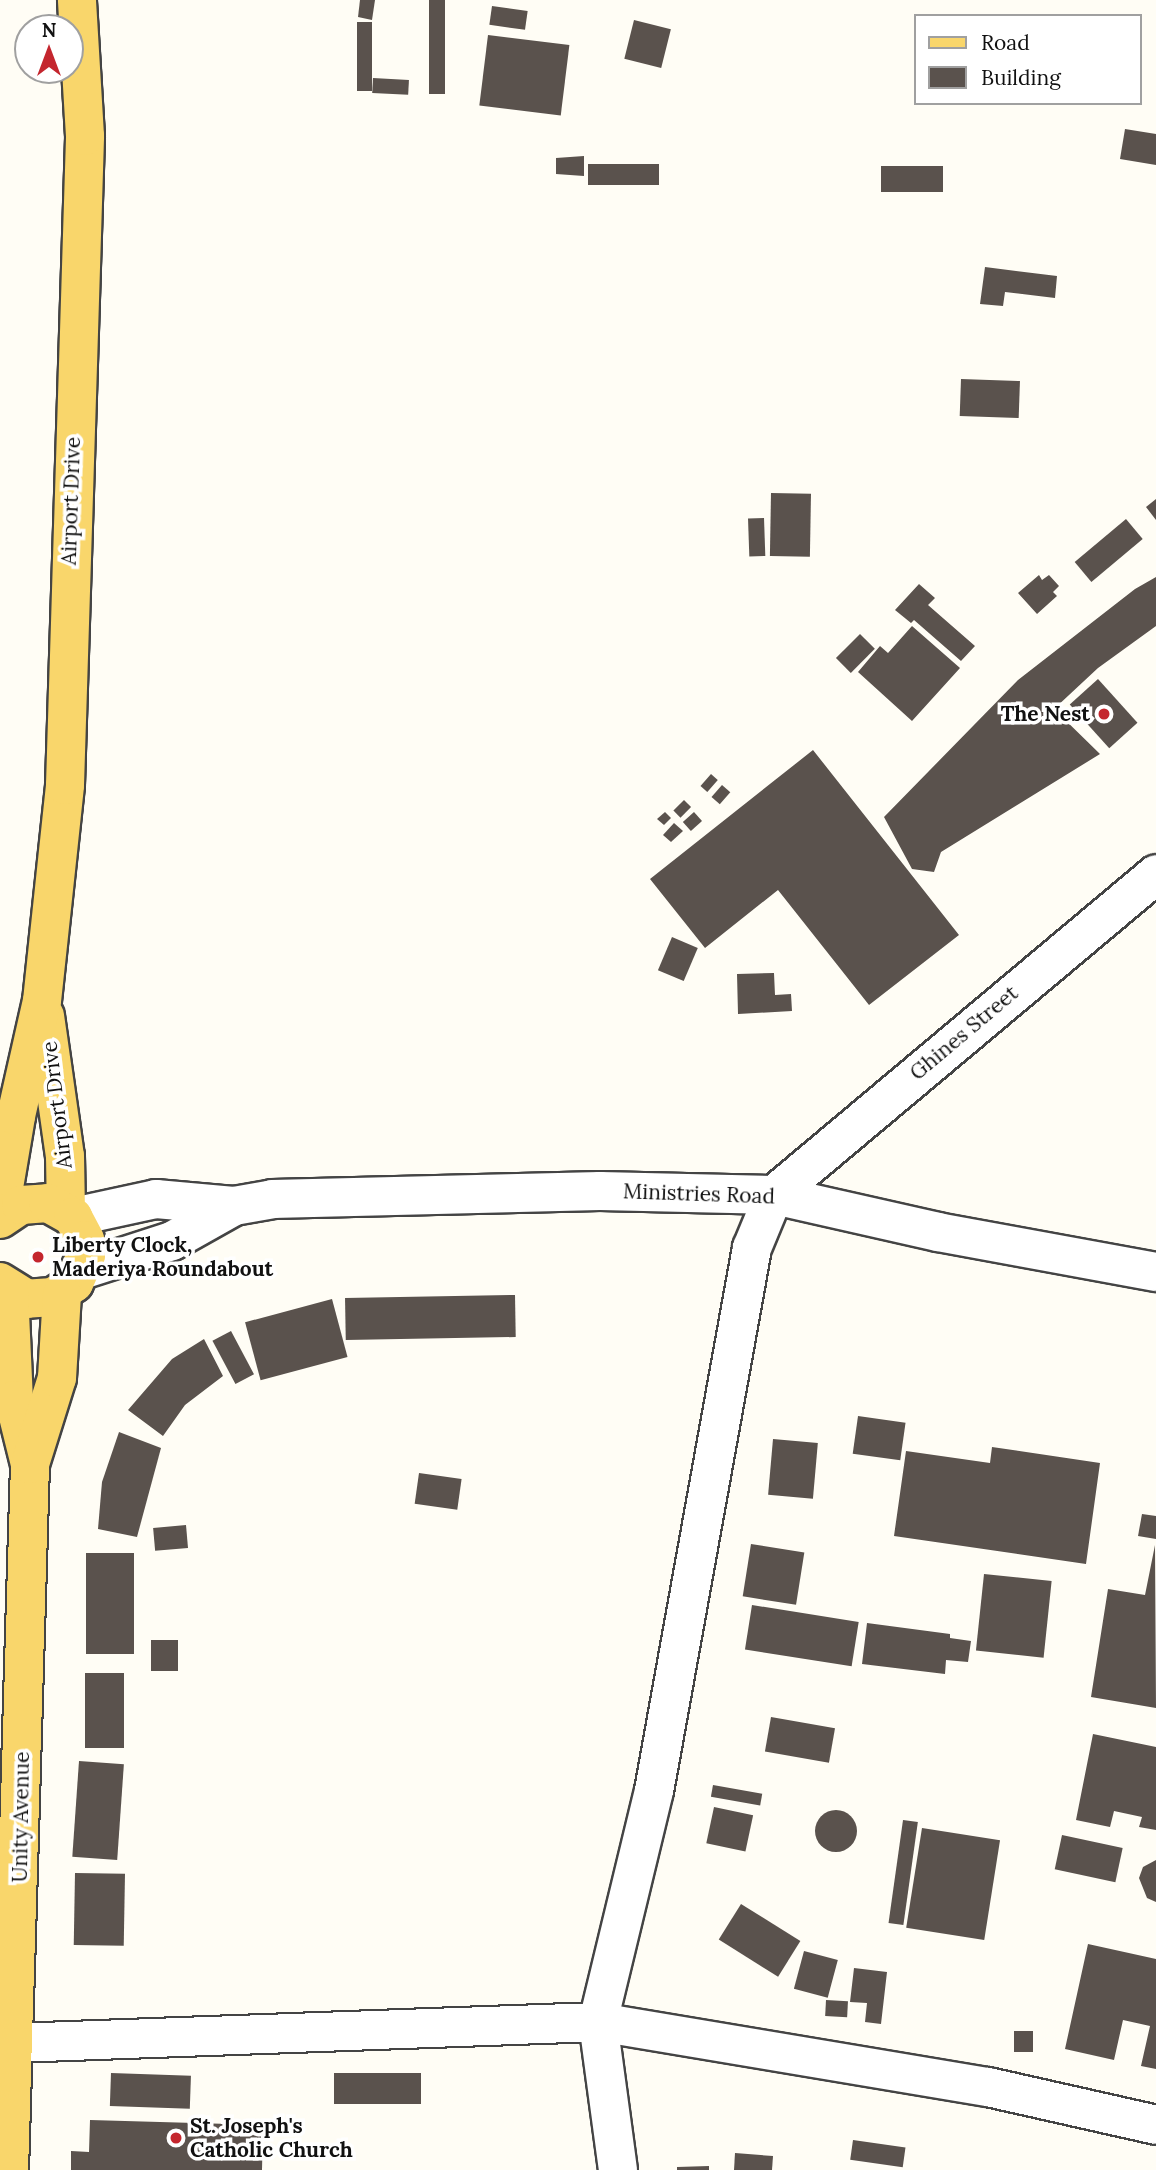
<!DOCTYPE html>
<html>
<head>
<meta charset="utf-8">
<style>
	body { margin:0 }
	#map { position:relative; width:1156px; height:2170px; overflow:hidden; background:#fffdf5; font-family:Lora,serif }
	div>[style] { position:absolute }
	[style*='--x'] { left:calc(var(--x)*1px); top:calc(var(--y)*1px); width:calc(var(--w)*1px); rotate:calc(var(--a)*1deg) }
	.building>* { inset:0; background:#5a524d; transform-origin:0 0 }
	.round { border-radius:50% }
	.roads { filter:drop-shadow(2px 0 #444) drop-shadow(-2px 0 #444) drop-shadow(0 2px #444) drop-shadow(0 -2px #444) }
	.minor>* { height:38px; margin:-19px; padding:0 19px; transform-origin:19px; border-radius:19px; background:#fff }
	.tertiary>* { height:38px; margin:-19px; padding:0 19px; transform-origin:19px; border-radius:19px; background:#fff }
	.primary>* { height:38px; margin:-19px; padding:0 19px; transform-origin:19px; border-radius:19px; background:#f9d66b }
	.dots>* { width:19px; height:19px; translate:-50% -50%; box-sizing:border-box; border:4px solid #fff; border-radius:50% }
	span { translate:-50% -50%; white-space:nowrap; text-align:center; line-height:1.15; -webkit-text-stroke:7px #fff; paint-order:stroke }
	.street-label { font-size:21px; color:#111 }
	.poi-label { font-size:21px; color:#111; font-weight:700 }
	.right { translate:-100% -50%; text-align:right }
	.left { translate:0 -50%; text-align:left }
	.legend { position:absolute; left:914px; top:14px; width:228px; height:91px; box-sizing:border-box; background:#fff; border:2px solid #a0a0a0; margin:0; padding:9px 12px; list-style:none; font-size:21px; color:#111 }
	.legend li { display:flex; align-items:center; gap:14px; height:35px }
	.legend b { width:35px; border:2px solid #a0a0a0 }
	.north { position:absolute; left:14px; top:14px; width:70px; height:70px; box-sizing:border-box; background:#fff; border:2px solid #a0a0a0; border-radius:50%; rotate:0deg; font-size:19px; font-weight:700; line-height:28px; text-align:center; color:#111 }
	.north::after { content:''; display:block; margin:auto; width:24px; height:32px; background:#c4262e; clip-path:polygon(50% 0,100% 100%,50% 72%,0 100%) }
</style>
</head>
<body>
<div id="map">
	<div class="building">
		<div style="clip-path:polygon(360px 0,375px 0,372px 20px,358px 17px)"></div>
		<div style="left:429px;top:0;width:16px;height:94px"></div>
		<div style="left:492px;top:6px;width:36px;height:19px;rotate:8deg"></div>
		<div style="left:634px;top:20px;width:38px;height:40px;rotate:14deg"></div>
		<div style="left:357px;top:22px;width:15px;height:69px"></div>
		<div style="left:488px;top:35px;width:82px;height:71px;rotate:7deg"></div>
		<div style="left:373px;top:78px;width:36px;height:15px;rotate:3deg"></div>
		<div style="clip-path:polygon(1125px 129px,1156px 134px,1156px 165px,1120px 159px)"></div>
		<div style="clip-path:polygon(584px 156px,584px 176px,556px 174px,556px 158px)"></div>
		<div style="left:588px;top:164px;width:71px;height:21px"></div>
		<div style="left:881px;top:166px;width:62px;height:26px"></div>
		<div style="clip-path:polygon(985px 267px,1057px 276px,1055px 298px,1005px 292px,1003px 306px,980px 304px)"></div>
		<div style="left:961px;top:379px;width:59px;height:37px;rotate:2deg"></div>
		<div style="left:771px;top:493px;width:40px;height:63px;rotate:1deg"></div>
		<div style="clip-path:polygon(1156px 499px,1156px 520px,1146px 507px)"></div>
		<div style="left:764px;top:518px;width:38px;height:16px;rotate:88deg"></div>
		<div style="left:1126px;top:519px;width:26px;height:67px;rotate:50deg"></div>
		<div style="clip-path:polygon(1039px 575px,1042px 580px,1049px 575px,1059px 586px,1053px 592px,1057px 596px,1037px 614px,1018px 593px)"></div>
		<div style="clip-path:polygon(1156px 577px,1156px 626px,1098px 668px,1054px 709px,1100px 754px,941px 852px,934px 872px,912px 869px,884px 817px,1018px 680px,1135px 589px)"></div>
		<div style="clip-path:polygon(919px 584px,935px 598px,928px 605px,975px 646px,961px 661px,914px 620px,911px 623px,895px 610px)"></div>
		<div style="clip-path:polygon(912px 626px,960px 668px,912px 721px,858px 672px,880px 646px,888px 653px)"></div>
		<div style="left:860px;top:634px;width:21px;height:34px;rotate:45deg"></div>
		<div style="left:1098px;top:679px;width:59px;height:38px;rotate:48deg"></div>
		<div style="clip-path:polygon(813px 750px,959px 935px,869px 1005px,778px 890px,705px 948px,650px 879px)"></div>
		<div style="left:711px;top:774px;width:9px;height:16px;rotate:41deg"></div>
		<div style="left:722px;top:785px;width:11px;height:16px;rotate:41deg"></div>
		<div style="left:684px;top:800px;width:10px;height:15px;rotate:45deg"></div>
		<div style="clip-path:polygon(665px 812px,671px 818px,664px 825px,657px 819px)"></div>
		<div style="left:694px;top:812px;width:12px;height:15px;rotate:48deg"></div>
		<div style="clip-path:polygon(674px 823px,683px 831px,671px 842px,663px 835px)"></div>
		<div style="left:672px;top:937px;width:28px;height:36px;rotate:23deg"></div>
		<div style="clip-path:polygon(774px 973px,775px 995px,791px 994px,792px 1011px,738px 1014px,737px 974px)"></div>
		<div style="left:515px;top:1295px;width:42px;height:170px;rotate:89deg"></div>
		<div style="left:332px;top:1299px;width:60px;height:90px;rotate:75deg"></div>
		<div style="left:231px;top:1331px;width:49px;height:21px;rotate:62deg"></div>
		<div style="clip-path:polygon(204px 1339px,223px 1376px,185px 1405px,163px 1436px,128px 1410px,172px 1359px)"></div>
		<div style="left:858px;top:1416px;width:48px;height:38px;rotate:8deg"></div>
		<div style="clip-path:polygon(119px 1432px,161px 1448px,137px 1537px,98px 1529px,102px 1482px)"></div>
		<div style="left:773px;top:1439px;width:45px;height:56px;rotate:5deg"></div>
		<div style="clip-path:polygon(992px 1447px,1100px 1463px,1086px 1564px,894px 1536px,906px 1451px,990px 1463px)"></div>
		<div style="left:419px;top:1473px;width:43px;height:31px;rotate:8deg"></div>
		<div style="clip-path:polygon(1142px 1514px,1156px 1516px,1156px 1539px,1138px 1536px)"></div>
		<div style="left:186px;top:1525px;width:23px;height:33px;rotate:85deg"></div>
		<div style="left:751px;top:1544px;width:54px;height:53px;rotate:9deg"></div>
		<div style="clip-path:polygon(1155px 1545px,1156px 1708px,1091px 1697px,1108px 1589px,1145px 1595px)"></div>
		<div style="left:86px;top:1553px;width:48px;height:101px"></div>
		<div style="left:984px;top:1574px;width:68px;height:77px;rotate:6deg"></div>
		<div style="left:752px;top:1605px;width:108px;height:45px;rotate:9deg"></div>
		<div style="clip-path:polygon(867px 1623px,950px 1634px,950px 1638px,971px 1641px,968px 1662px,946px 1660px,945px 1674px,862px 1664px)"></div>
		<div style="left:151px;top:1640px;width:27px;height:31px"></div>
		<div style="left:85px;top:1673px;width:39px;height:75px"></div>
		<div style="left:771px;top:1717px;width:65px;height:35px;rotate:10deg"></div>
		<div style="clip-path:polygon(1093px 1734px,1156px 1747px,1156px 1830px,1139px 1827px,1142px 1817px,1114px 1811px,1110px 1827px,1076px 1820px)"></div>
		<div style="left:79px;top:1761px;width:45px;height:96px;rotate:4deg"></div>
		<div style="left:713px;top:1785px;width:50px;height:12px;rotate:10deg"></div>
		<div style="left:714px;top:1807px;width:40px;height:37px;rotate:12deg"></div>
		<div class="round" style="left:815px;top:1810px;width:42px;height:42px"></div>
		<div style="left:903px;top:1820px;width:15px;height:104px;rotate:8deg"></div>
		<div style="left:922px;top:1828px;width:79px;height:101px;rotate:9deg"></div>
		<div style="left:1062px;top:1835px;width:62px;height:35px;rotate:12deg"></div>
		<div style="clip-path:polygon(1156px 1860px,1156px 1902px,1147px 1898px,1139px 1878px,1143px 1867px)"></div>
		<div style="left:75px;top:1873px;width:50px;height:72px;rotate:1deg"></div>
		<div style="left:741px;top:1904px;width:70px;height:42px;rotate:32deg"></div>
		<div style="clip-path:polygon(1088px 1944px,1156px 1959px,1156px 2069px,1141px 2066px,1150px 2026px,1123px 2020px,1114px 2060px,1065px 2049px)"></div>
		<div style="left:804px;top:1951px;width:35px;height:39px;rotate:15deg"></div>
		<div style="clip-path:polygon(854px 1968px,887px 1972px,881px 2024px,865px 2022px,867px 2003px,850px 2002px)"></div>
		<div style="left:826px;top:2000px;width:22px;height:16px;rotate:3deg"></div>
		<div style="left:1014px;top:2031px;width:19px;height:21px"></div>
		<div style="left:111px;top:2073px;width:80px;height:33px;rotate:2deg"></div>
		<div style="left:334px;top:2073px;width:87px;height:31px"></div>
		<div style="clip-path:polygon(90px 2120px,263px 2125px,262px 2170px,71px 2170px,71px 2151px,89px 2152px)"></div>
		<div style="left:853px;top:2140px;width:53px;height:20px;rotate:8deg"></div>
		<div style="clip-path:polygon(735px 2153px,773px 2156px,772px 2170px,734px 2170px)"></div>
		<div style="clip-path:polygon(709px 2166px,709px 2170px,677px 2170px,677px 2167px)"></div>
	</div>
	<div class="roads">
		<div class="minor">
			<div style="--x:14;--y:2043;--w:584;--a:-2.06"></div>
			<div style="--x:598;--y:2022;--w:395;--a:9.5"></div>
			<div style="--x:988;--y:2087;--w:172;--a:12.7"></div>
			<div style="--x:618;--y:2170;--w:149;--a:-97.7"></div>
			<div style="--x:598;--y:2022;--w:238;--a:-76.4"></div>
			<div style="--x:654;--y:1791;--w:552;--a:-79.77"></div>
			<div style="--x:752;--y:1248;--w:57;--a:-67.5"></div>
			<div style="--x:774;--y:1195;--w:499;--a:-40"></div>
		</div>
		<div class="tertiary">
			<div style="--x:73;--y:1217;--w:85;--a:-12.2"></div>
			<div style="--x:156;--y:1199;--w:78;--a:5.1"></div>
			<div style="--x:82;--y:1270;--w:95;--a:-17.9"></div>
			<div style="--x:172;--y:1241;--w:71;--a:-29.4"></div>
			<div style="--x:234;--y:1206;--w:39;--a:-10"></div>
			<div style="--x:272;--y:1199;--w:328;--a:-1.4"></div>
			<div style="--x:600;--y:1191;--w:174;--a:1.3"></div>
			<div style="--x:774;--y:1195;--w:168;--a:12.7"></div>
			<div style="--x:938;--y:1232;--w:222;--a:10.4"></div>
		</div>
		<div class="primary">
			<div style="--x:45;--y:1016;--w:141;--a:81.9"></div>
			<div style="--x:65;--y:1156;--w:55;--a:89"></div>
			<div style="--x:0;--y:1211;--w:96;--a:-80.4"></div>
			<div style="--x:16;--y:1116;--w:118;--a:-77.3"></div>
			<div style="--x:42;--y:1001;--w:217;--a:-83.9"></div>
			<div style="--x:65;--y:785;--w:649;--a:-88.23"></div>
			<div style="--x:85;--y:136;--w:136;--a:-93.4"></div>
			<div style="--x:0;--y:1219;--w:25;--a:-34"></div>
			<div style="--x:21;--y:1205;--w:27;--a:-4"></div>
			<div style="--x:48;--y:1203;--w:29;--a:29"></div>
			<div style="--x:73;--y:1217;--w:26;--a:62"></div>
			<div style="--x:85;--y:1240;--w:15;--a:86"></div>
			<div style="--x:86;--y:1255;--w:30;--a:113"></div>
			<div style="--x:74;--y:1283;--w:25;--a:146"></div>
			<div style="--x:53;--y:1297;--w:26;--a:176"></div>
			<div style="--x:27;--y:1299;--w:32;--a:-148"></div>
			<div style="--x:9;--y:1291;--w:109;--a:87.4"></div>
			<div style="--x:14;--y:1400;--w:66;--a:76"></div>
			<div style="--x:30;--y:1464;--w:706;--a:91.7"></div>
			<div style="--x:30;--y:1464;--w:90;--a:-72.6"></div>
			<div style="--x:57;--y:1378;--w:84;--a:-86.6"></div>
		</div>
	</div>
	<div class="dots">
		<div style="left:1104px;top:714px;background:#c4262e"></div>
		<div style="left:38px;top:1257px;background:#c4262e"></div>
		<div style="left:176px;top:2138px;background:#c4262e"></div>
	</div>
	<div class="street-label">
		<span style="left:71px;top:501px;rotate:-88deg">Airport Drive</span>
		<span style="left:964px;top:1033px;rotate:-40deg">Ghines Street</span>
		<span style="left:57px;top:1105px;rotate:-97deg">Airport Drive</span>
		<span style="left:699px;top:1194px;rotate:2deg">Ministries Road</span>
		<span style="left:21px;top:1817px;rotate:-89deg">Unity Avenue</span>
	</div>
	<div class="poi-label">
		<span class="right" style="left:1090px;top:714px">The Nest</span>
		<span class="left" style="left:52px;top:1257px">Liberty Clock,<br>Maderiya Roundabout</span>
		<span class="left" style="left:190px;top:2138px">St. Joseph's<br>Catholic Church</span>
	</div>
	<ul class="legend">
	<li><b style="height:9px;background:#f9d66b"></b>Road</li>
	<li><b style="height:19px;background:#5a524d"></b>Building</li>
	</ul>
	<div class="north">N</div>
</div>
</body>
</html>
